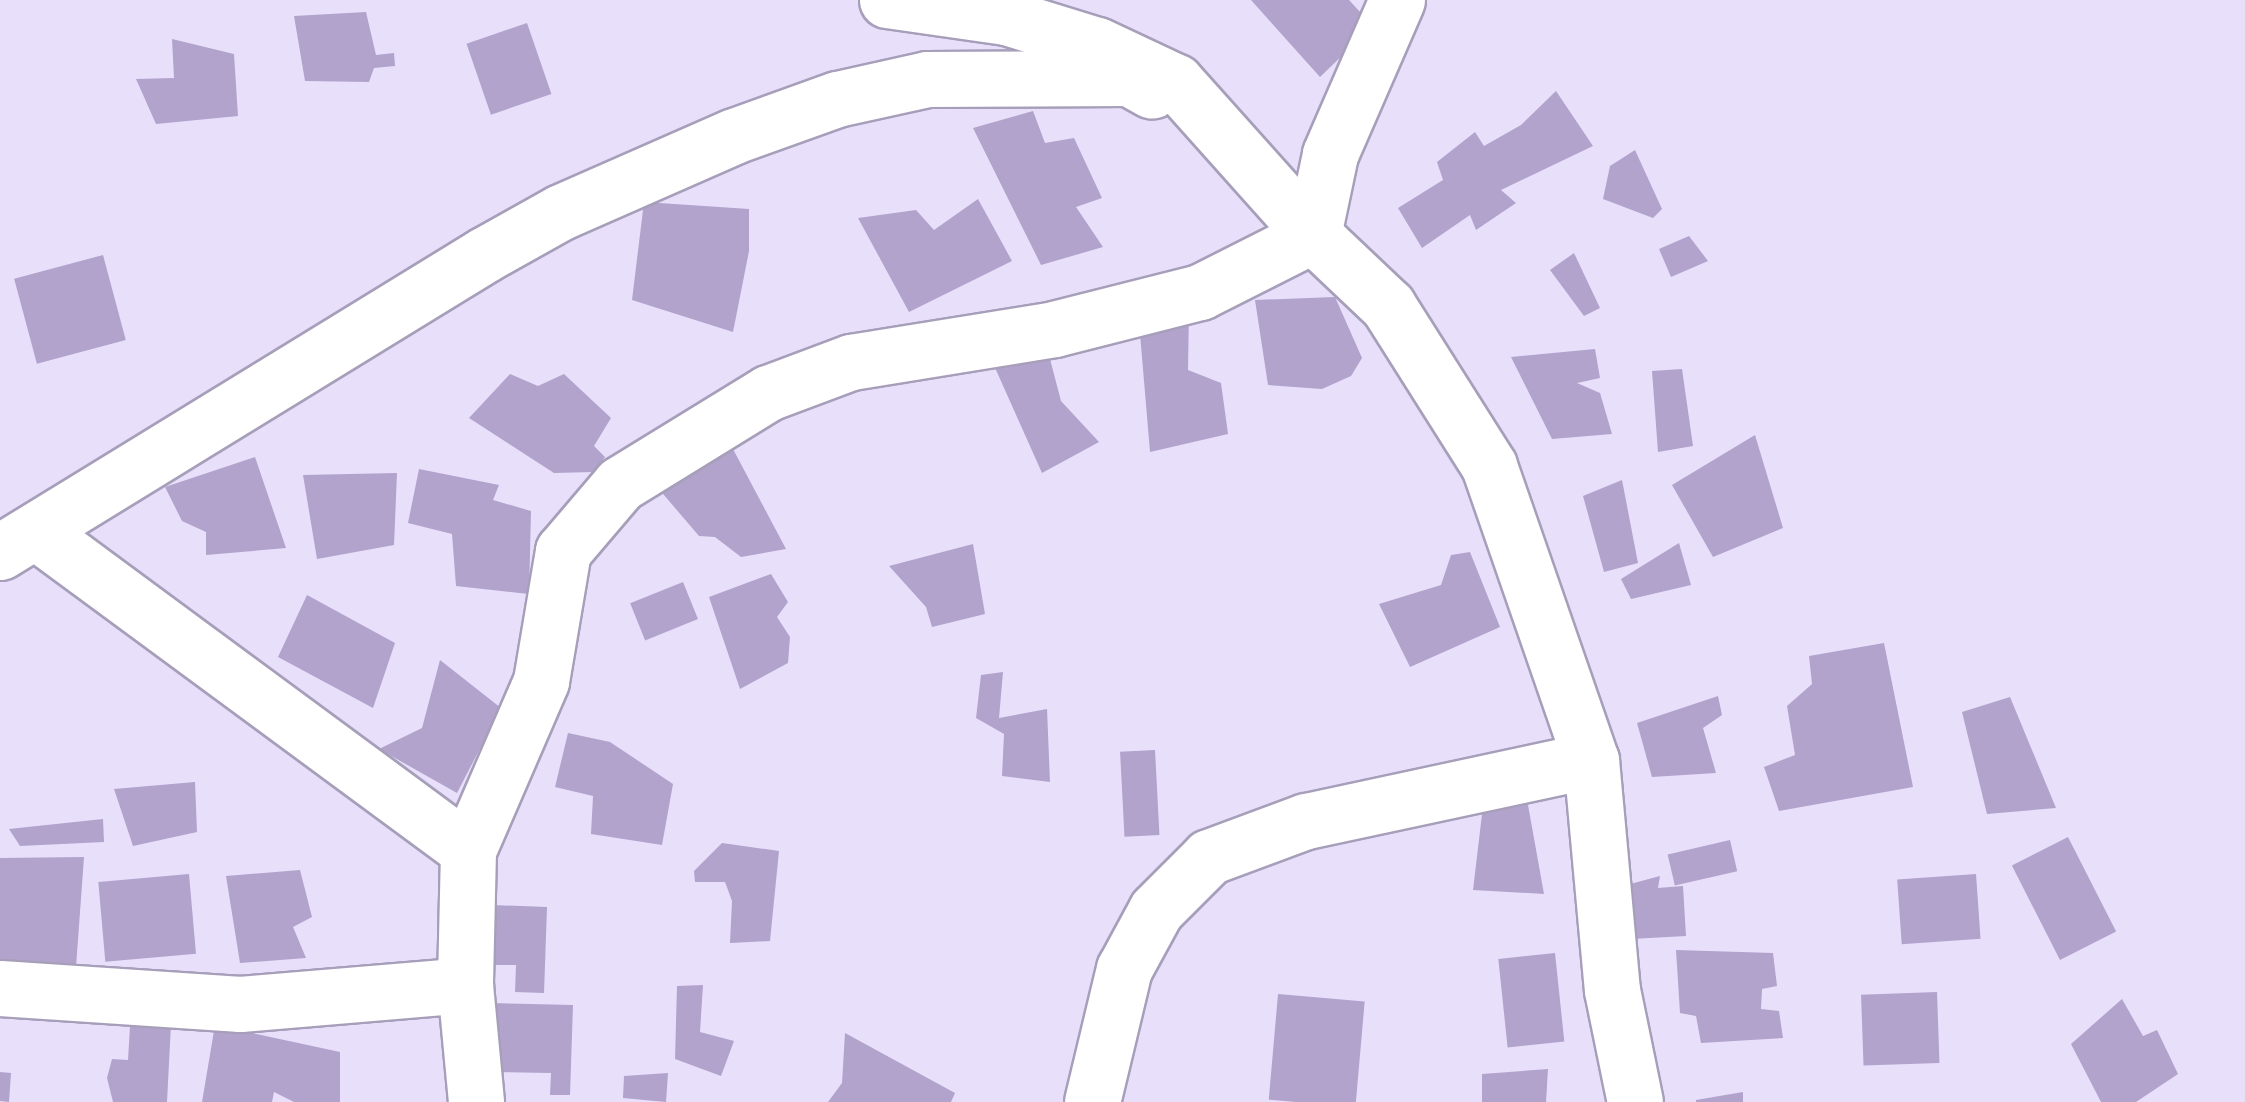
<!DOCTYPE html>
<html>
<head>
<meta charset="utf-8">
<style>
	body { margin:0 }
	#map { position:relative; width:2245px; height:1102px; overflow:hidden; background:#e8dffb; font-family:"Times New Roman",serif }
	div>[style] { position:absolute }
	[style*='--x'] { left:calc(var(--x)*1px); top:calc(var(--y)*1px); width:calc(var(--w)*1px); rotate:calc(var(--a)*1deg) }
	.building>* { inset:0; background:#b1a3cc; transform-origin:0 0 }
	.roads { filter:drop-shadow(2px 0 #a79fba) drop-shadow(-2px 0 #a79fba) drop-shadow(0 2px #a79fba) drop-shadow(0 -2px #a79fba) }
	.minor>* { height:55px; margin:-27.5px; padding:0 27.5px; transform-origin:27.5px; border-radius:27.5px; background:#fff }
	span { translate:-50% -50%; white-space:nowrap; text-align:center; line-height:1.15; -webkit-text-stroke:10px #fff; paint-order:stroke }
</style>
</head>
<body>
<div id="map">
	<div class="building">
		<div style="clip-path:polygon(1251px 0,1349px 0,1373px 26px,1320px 77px)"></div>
		<div style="clip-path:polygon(366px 12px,376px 55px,394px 53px,395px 66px,374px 68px,369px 82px,305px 81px,294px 16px)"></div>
		<div style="left:527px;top:23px;width:75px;height:64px;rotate:71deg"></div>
		<div style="clip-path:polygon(172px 39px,234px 54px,238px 116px,156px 124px,136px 79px,174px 78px)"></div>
		<div style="clip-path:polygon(1556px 91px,1593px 146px,1501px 190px,1516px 203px,1476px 230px,1470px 215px,1422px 248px,1398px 208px,1443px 180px,1437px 162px,1475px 132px,1484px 146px,1521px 125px)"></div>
		<div style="clip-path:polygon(1033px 111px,1045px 143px,1074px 138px,1102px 198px,1076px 207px,1103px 247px,1041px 265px,973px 128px)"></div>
		<div style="clip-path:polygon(1635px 150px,1662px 209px,1653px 218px,1603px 199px,1610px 166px)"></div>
		<div style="clip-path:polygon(978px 199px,1012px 261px,909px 312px,858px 218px,916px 210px,934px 230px)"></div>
		<div style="clip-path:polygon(644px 202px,749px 209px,749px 251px,733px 332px,632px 300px)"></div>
		<div style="clip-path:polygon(1689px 236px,1708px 261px,1671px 277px,1659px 249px)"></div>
		<div style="clip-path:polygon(1574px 253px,1600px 308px,1584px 316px,1550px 270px)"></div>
		<div style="left:103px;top:255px;width:88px;height:92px;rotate:75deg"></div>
		<div style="clip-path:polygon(1335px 297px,1362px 358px,1351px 376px,1322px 389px,1268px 385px,1255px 300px)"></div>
		<div style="clip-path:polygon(1189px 309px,1188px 370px,1221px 383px,1228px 434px,1150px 452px,1139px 322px)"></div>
		<div style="clip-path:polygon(1045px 340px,1061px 401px,1099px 442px,1042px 473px,988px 352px)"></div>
		<div style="clip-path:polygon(1595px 349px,1600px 378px,1577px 383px,1600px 393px,1612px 434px,1552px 439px,1511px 357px)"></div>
		<div style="clip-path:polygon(1682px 369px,1693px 446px,1658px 452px,1652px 371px)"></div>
		<div style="clip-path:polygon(510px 374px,538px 386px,564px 374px,611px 418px,594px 446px,605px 457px,593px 472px,554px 473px,469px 418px)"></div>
		<div style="clip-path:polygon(725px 434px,786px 549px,741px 557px,715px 537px,699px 536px,652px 481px)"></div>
		<div style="clip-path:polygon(1755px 435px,1783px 528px,1713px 557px,1672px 485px)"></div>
		<div style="clip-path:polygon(255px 457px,286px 548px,206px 555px,206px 532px,182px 521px,165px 487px)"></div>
		<div style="clip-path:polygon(419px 469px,499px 485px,493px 500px,531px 511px,529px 594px,456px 586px,452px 534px,408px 523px)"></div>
		<div style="clip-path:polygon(397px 473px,394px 545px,317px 559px,303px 475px)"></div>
		<div style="clip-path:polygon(1622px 480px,1638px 563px,1604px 572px,1583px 496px)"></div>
		<div style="clip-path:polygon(1679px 543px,1691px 585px,1631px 599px,1621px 579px)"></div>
		<div style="clip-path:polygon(973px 544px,985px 614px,932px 627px,926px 607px,889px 566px)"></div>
		<div style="clip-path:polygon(1470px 552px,1500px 627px,1410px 667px,1379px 604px,1441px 585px,1451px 555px)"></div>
		<div style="clip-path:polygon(771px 574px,788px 602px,777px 617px,790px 637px,788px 663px,740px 689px,709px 597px)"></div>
		<div style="left:683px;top:582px;width:40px;height:57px;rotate:68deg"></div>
		<div style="clip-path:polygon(307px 595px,395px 643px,373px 708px,278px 657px)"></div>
		<div style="clip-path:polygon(1884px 643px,1913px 787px,1779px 811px,1764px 767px,1795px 755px,1787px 706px,1812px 684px,1809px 656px)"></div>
		<div style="clip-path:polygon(440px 660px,501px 708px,457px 793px,379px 749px,422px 728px)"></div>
		<div style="clip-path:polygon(1003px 672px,999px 718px,1047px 709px,1050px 782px,1002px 776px,1004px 734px,976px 718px,981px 675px)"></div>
		<div style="clip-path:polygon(1718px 696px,1722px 715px,1703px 728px,1716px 773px,1652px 777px,1637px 723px)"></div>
		<div style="clip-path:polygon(2010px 697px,2056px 808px,1987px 814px,1962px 712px)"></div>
		<div style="clip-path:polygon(568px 733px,610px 742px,673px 784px,662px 845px,591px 834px,593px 796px,555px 787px)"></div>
		<div style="left:1155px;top:750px;width:85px;height:35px;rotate:87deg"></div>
		<div style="clip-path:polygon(195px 782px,197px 832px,133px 846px,114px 789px)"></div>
		<div style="clip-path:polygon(1528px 805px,1544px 894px,1473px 890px,1483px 806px)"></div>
		<div style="clip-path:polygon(103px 819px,104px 842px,20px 846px,9px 829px)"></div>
		<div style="left:2068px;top:837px;width:106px;height:63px;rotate:63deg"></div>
		<div style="left:1730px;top:840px;width:32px;height:64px;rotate:77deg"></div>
		<div style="clip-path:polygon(722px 843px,779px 851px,770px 941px,730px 943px,732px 901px,725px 882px,695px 882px,694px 871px)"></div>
		<div style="clip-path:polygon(84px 857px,76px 967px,0 961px,0 858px)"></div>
		<div style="clip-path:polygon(300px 870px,312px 917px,293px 927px,306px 958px,240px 963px,226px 876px)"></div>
		<div style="left:189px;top:874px;width:80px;height:91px;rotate:85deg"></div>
		<div style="left:1976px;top:874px;width:65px;height:79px;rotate:86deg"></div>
		<div style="clip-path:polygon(1660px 876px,1658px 888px,1683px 886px,1686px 936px,1613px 940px,1608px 890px)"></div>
		<div style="clip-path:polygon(492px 905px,547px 907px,544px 993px,515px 992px,516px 965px,490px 965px)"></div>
		<div style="clip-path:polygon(1676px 950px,1773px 953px,1777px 986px,1762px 989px,1761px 1009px,1779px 1011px,1783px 1038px,1701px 1043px,1696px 1016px,1680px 1013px)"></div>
		<div style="left:1555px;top:953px;width:89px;height:57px;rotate:84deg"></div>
		<div style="clip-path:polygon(703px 985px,700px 1032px,734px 1041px,721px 1076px,675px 1059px,677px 986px)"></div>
		<div style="left:1937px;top:992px;width:71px;height:76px;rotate:88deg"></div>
		<div style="left:1278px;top:994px;width:87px;height:106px;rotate:5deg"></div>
		<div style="clip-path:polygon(2122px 999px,2143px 1036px,2157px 1030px,2178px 1074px,2136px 1102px,2101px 1102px,2071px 1044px)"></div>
		<div style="clip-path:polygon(492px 1003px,573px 1005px,570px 1095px,550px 1095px,551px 1073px,490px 1072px)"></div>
		<div style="clip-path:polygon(171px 1024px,167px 1102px,113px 1102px,107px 1078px,112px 1059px,128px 1060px,130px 1026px)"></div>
		<div style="clip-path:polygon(215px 1025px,340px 1052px,340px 1102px,294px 1102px,274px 1092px,272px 1102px,202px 1102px)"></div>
		<div style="clip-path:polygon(845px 1033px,955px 1093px,951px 1102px,828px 1102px,842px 1083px)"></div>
		<div style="clip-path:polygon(1548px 1069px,1546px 1102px,1482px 1102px,1482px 1074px)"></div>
		<div style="clip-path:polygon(0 1072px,11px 1073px,9px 1102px,0 1101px)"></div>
		<div style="clip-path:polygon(668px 1073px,666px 1102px,623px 1098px,624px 1076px)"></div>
		<div style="clip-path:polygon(1743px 1092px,1743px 1102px,1696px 1102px,1696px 1100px)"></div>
	</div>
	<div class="roads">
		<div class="minor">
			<div style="--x:887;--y:0;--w:120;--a:8.1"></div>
			<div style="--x:1006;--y:17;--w:95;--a:17.1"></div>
			<div style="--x:1097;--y:45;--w:87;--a:25.1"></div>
			<div style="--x:1176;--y:82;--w:205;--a:48.2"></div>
			<div style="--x:1313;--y:235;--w:103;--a:43.4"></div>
			<div style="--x:1388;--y:306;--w:189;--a:57.7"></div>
			<div style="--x:1489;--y:466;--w:311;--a:70.9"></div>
			<div style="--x:1591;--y:760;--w:231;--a:84.8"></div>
			<div style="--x:1612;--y:990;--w:114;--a:78.4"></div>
			<div style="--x:38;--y:533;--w:534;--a:36.4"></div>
			<div style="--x:468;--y:850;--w:135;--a:91.3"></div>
			<div style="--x:465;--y:985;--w:118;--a:84.6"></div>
			<div style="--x:0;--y:552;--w:568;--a:-31.53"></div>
			<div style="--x:484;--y:255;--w:88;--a:-29.2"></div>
			<div style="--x:561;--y:212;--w:189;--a:-23.7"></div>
			<div style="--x:734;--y:136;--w:109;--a:-19.8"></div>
			<div style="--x:837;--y:99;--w:92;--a:-12.5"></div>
			<div style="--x:927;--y:79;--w:202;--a:-0.3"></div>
			<div style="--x:1129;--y:78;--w:26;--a:29"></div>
			<div style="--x:468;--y:850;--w:184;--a:-66.6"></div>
			<div style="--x:541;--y:681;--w:132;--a:-80.4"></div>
			<div style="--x:563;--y:551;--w:88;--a:-49.6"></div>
			<div style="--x:620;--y:484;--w:174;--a:-31.6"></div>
			<div style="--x:768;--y:393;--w:89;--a:-20.5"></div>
			<div style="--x:851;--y:362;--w:206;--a:-9.2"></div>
			<div style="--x:1054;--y:329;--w:151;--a:-14.2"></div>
			<div style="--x:1200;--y:292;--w:127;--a:-26.8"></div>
			<div style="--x:1313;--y:235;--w:83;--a:-78.1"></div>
			<div style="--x:1330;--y:154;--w:168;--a:-66.5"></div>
			<div style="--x:0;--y:988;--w:241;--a:3.8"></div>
			<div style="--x:240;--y:1004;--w:226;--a:-4.8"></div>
			<div style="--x:1092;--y:1102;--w:137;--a:-76.5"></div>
			<div style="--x:1124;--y:969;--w:67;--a:-61.5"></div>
			<div style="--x:1156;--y:910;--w:75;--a:-45"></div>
			<div style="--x:1209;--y:857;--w:103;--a:-20.4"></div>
			<div style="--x:1306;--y:821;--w:291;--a:-12.1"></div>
		</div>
	</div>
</div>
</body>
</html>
